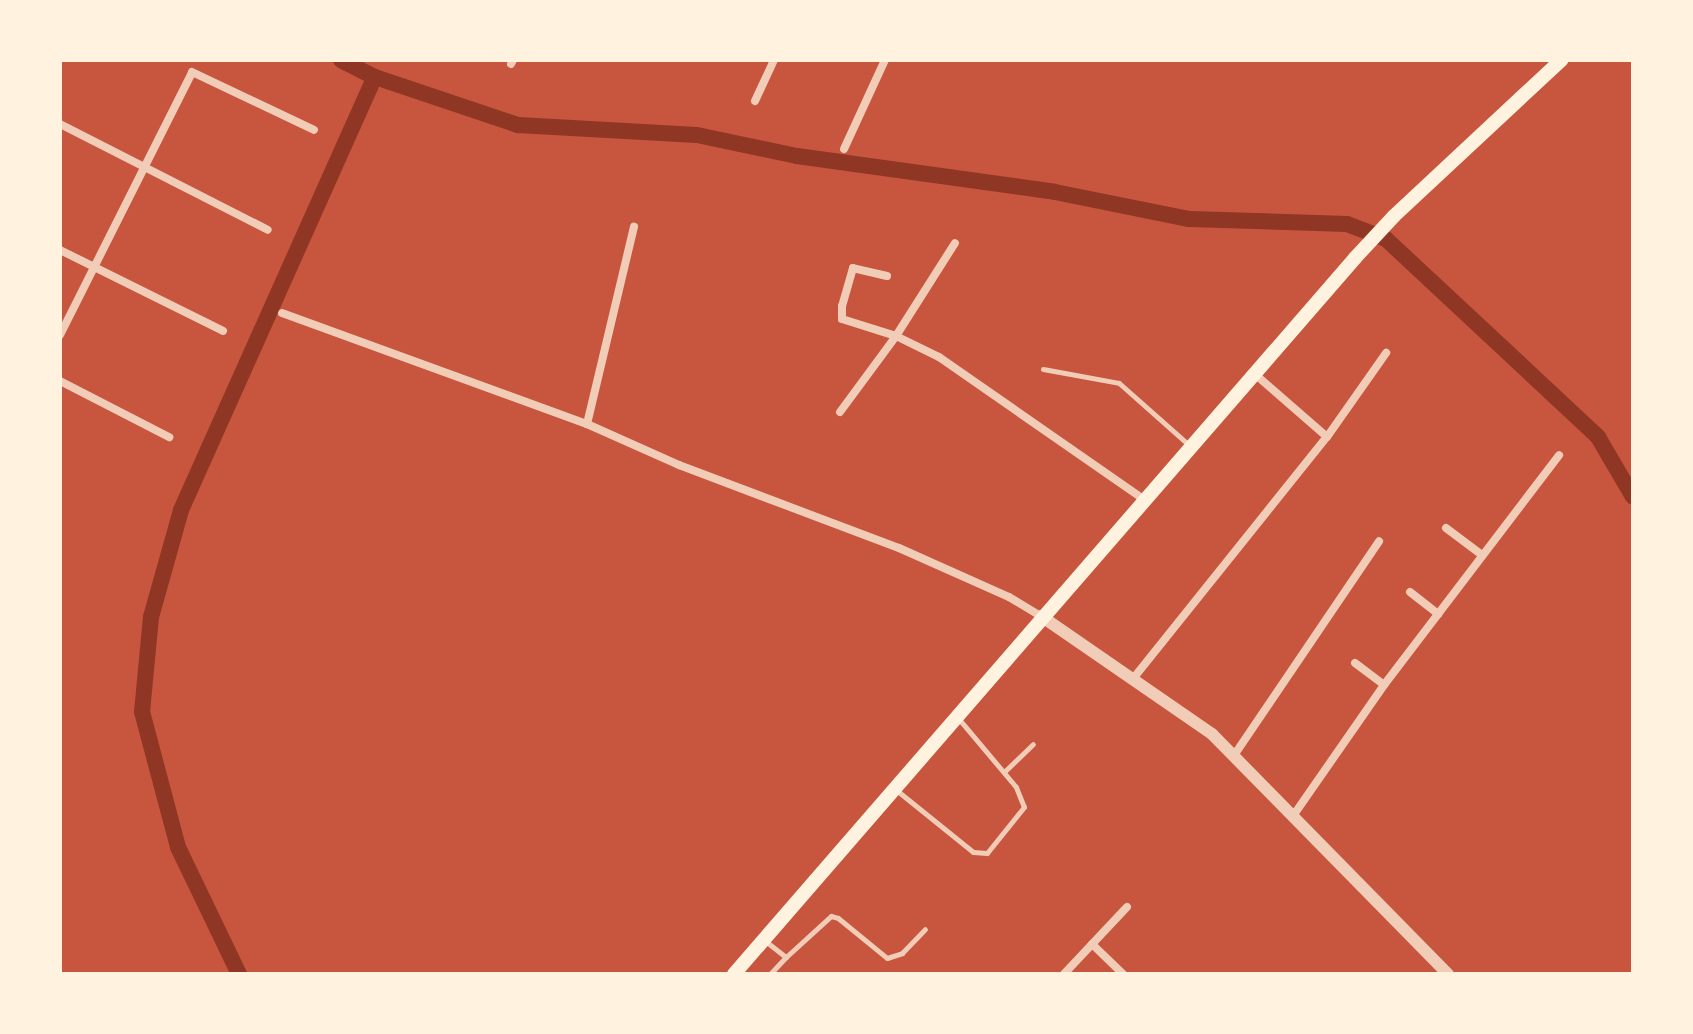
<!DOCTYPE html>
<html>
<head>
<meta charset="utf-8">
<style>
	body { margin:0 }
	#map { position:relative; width:1693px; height:1034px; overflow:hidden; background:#c8553d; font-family:Manrope,sans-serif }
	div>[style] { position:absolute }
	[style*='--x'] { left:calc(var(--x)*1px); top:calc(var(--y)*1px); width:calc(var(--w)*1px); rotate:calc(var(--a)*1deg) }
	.canal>* { height:16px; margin:-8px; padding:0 8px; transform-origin:8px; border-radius:8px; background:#8f3625 }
	.service>* { height:5px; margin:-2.5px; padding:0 2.5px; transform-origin:2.5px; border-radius:2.5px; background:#f1ccb7 }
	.minor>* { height:8px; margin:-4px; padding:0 4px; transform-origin:4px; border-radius:4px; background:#f1ccb7 }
	.tertiary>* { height:12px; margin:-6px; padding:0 6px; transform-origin:6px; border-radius:6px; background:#f1ccb7 }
	.secondary>* { height:14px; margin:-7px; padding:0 7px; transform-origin:7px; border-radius:7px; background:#fff3e0 }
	span { translate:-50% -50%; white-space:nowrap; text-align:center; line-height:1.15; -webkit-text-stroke:8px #fff3e0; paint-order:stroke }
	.frame { position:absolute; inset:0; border:62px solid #fff3e0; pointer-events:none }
</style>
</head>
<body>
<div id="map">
	<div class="canal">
		<div style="--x:341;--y:60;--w:38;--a:27"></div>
		<div style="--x:375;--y:77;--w:151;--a:18.6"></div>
		<div style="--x:518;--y:125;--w:179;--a:3.2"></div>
		<div style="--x:697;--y:135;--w:102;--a:11.9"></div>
		<div style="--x:797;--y:156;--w:260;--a:7.9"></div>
		<div style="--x:1055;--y:192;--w:137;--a:11.4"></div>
		<div style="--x:1189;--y:219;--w:158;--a:1.8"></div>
		<div style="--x:1347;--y:224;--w:42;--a:21"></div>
		<div style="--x:1386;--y:239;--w:290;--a:43"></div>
		<div style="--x:1598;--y:437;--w:69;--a:59.7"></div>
		<div style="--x:239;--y:974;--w:141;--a:-115.7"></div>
		<div style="--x:178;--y:847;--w:140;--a:-104.9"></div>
		<div style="--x:142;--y:712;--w:95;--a:-84.6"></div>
		<div style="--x:151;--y:617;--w:111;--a:-74.3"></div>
		<div style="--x:181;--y:510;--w:474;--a:-65.9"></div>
	</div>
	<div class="service">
		<div style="--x:1043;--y:369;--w:77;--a:10.4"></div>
		<div style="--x:1119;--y:383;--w:96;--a:41.6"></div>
		<div style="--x:1004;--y:772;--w:40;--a:-44"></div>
		<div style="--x:895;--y:789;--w:100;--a:38.9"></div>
		<div style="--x:973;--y:852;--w:14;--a:4"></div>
		<div style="--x:987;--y:853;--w:59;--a:-51.2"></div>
		<div style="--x:1024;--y:807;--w:22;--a:-112"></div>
		<div style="--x:1016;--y:787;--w:90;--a:-130"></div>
		<div style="--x:764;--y:940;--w:28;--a:38"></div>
		<div style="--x:786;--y:957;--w:61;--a:-42.3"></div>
		<div style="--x:831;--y:916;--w:7;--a:16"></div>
		<div style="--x:838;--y:918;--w:63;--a:39.2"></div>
		<div style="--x:887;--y:958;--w:16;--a:-18"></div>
		<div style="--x:902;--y:953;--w:33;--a:-46"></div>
		<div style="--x:770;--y:974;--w:23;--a:-47"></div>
	</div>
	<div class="minor">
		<div style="--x:511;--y:64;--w:4;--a:-63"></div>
		<div style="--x:755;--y:101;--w:45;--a:-65.1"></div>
		<div style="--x:60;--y:124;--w:233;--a:27"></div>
		<div style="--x:844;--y:149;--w:98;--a:-65.3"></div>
		<div style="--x:60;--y:250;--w:182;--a:26.4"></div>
		<div style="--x:887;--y:276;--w:35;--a:-167"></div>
		<div style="--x:853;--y:268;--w:40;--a:106"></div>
		<div style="--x:842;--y:306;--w:13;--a:90"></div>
		<div style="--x:842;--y:319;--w:57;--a:17.5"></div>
		<div style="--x:896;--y:336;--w:48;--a:26"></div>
		<div style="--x:939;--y:357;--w:251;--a:34.8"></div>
		<div style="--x:282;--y:313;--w:325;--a:20"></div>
		<div style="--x:587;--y:424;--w:101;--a:24"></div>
		<div style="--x:679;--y:465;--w:235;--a:20.7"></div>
		<div style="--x:899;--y:548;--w:120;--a:24"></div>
		<div style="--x:1009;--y:597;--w:37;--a:31"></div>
		<div style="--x:60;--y:335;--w:294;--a:-63.3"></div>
		<div style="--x:192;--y:72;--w:135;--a:25.4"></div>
		<div style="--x:1256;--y:375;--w:94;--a:41.1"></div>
		<div style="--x:60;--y:381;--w:123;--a:27.2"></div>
		<div style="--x:840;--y:412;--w:94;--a:-53.6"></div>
		<div style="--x:896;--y:336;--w:110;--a:-57.6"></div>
		<div style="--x:587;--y:424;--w:203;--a:-76.6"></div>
		<div style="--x:1446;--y:528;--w:45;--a:36.9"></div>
		<div style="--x:1410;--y:592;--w:36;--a:38"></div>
		<div style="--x:1355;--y:663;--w:36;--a:37"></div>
		<div style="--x:1132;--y:680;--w:312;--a:-51.3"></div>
		<div style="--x:1327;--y:437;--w:103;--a:-54.9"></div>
		<div style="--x:1235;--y:754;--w:257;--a:-55.9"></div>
		<div style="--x:1293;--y:816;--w:160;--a:-55.2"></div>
		<div style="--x:1384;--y:685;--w:289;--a:-52.7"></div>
		<div style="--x:1092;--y:944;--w:43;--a:44.1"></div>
		<div style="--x:1064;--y:974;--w:92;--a:-46.8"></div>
	</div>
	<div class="tertiary">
		<div style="--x:1041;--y:616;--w:208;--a:34.6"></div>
		<div style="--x:1212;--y:734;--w:337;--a:45.5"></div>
	</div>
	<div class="secondary">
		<div style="--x:734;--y:974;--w:948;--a:-49.06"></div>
		<div style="--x:1355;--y:258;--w:57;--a:-47.1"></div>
		<div style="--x:1394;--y:216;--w:229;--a:-43"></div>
	</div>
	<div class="frame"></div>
</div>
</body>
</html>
